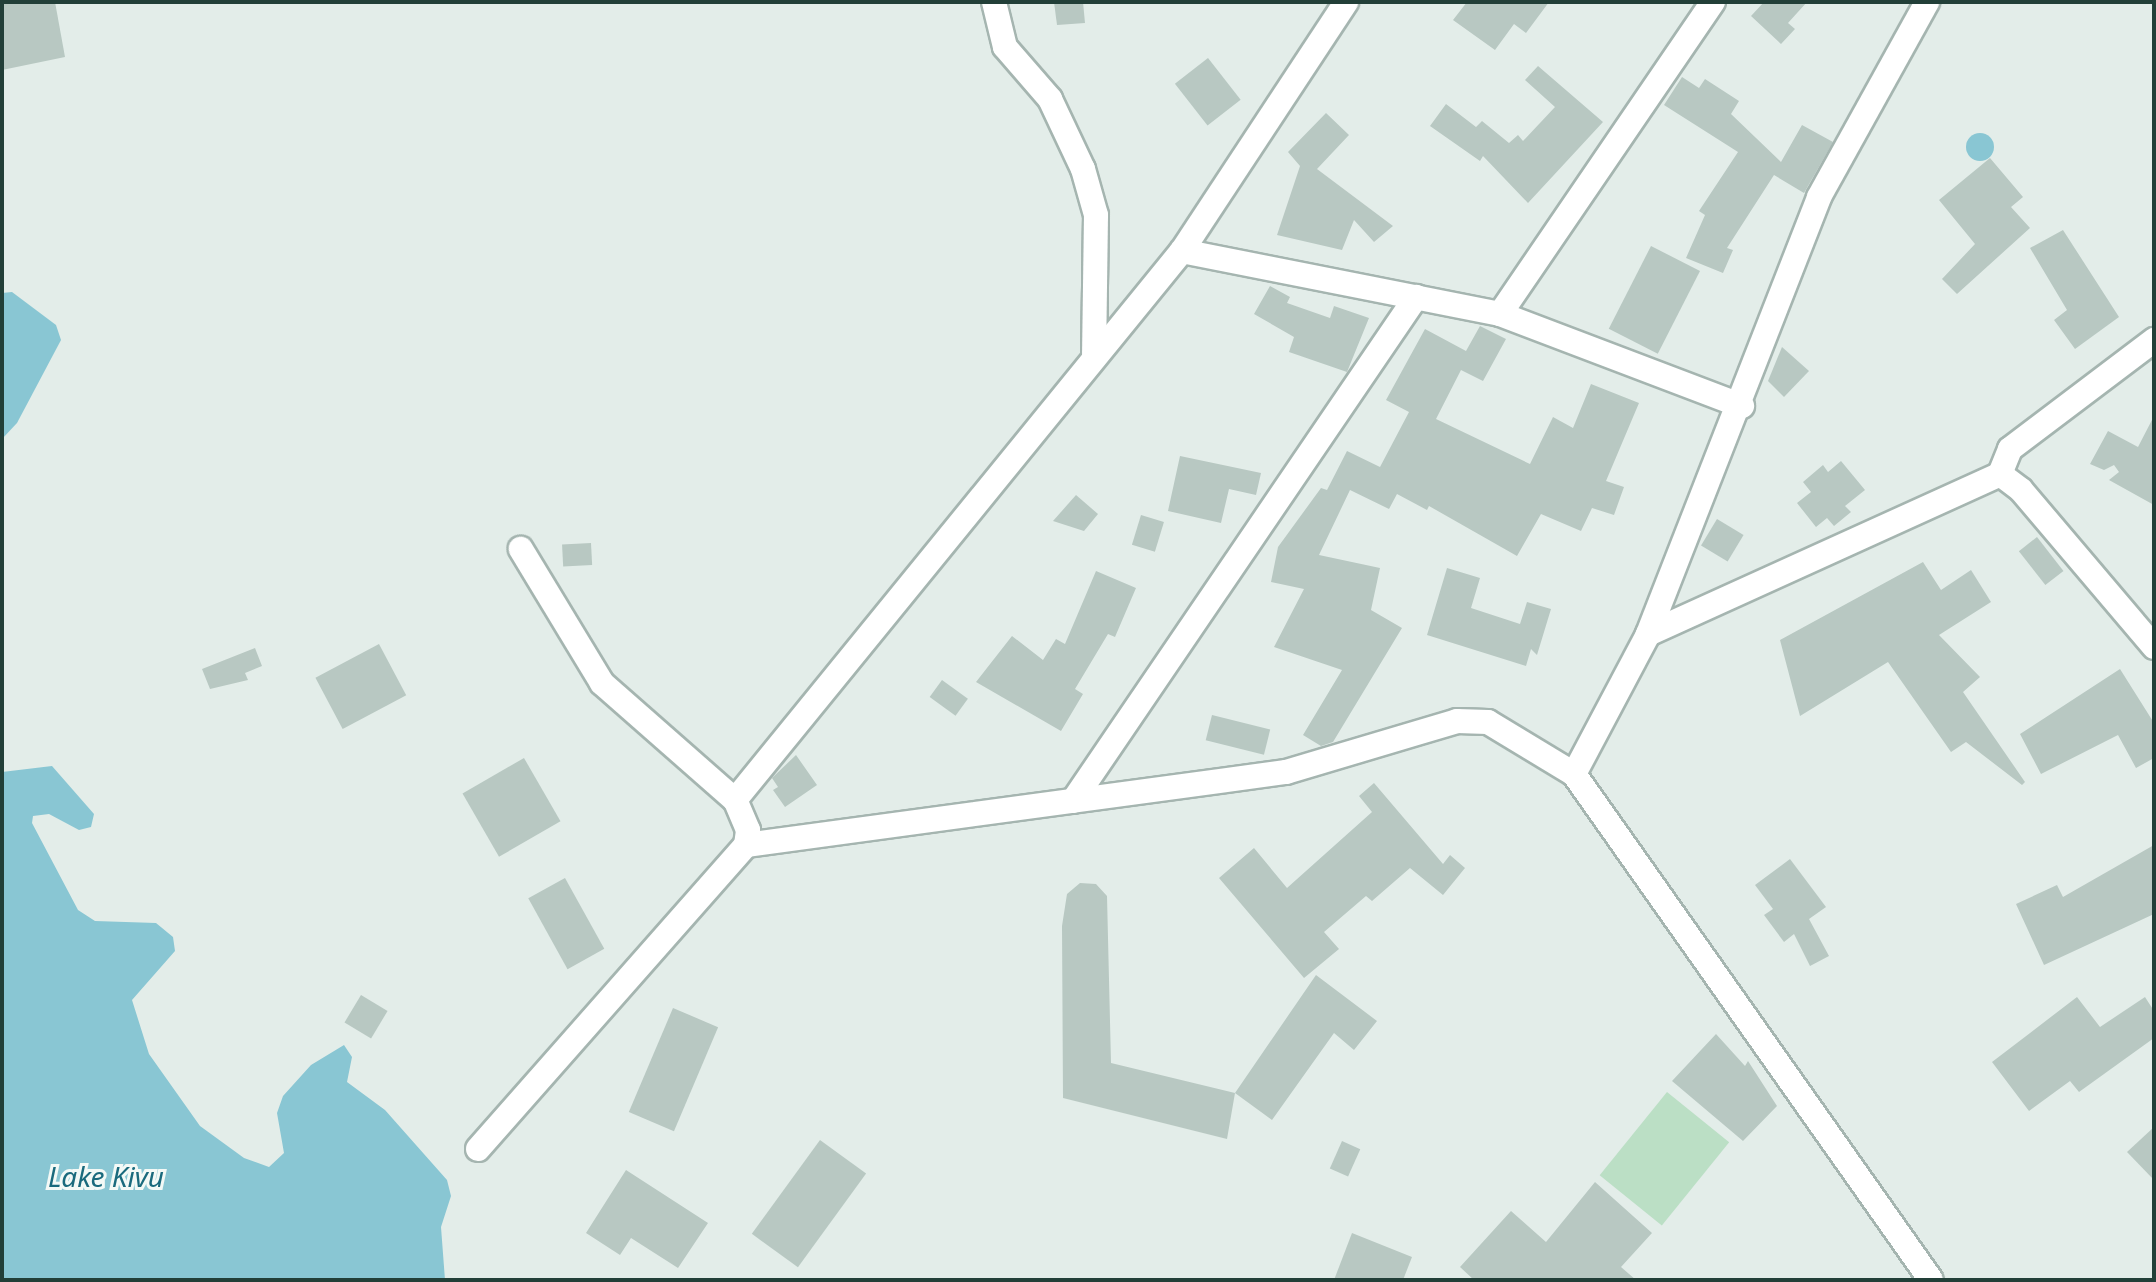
<!DOCTYPE html>
<html>
<head>
<meta charset="utf-8">
<style>
	body { margin:0 }
	#map { position:relative; width:2156px; height:1282px; overflow:hidden; background:#e3ede9; font-family:"Noto Sans",sans-serif }
	div>[style] { position:absolute }
	[style*='--x'] { left:calc(var(--x)*1px); top:calc(var(--y)*1px); width:calc(var(--w)*1px); rotate:calc(var(--a)*1deg) }
	.green>* { inset:0; background:#bbdfc5; transform-origin:0 0 }
	.water>* { inset:0; background:#89c6d3 }
	.round { border-radius:50% }
	.building>* { inset:0; background:#b8c8c2; transform-origin:0 0 }
	.roads { filter:drop-shadow(2px 0 #a5b5b0) drop-shadow(-2px 0 #a5b5b0) drop-shadow(0 2px #a5b5b0) drop-shadow(0 -2px #a5b5b0) }
	.street>* { height:24px; margin:-12px; padding:0 12px; transform-origin:12px; border-radius:12px; background:#fff }
	span { translate:-50% -50%; white-space:nowrap; text-align:center; line-height:1.15; -webkit-text-stroke:6px #f3f9f6; paint-order:stroke }
	.water-label { font-size:28px; color:#1a6a7d; font-style:italic }
	.frame { position:absolute; inset:0; border:4px solid #223f38; pointer-events:none }
</style>
</head>
<body>
<div id="map">
	<div class="green">
		<div style="left:1667px;top:1092px;width:80px;height:107px;rotate:39deg"></div>
	</div>
	<div class="water">
		<div class="round" style="left:1966px;top:133px;width:28px;height:28px"></div>
		<div style="clip-path:polygon(12px 292px,56px 325px,61px 340px,17px 423px,2px 439px,2px 293px)"></div>
		<div style="clip-path:polygon(52px 766px,94px 814px,91px 827px,79px 830px,49px 814px,33px 816px,32px 823px,78px 910px,95px 921px,156px 923px,173px 937px,175px 951px,132px 1000px,149px 1054px,200px 1126px,244px 1158px,269px 1167px,284px 1153px,277px 1113px,283px 1096px,311px 1065px,344px 1045px,352px 1057px,347px 1082px,385px 1110px,447px 1180px,451px 1196px,441px 1227px,445px 1280px,2px 1280px,2px 772px)"></div>
	</div>
	<div class="building">
		<div style="clip-path:polygon(2px 2px,55px 2px,65px 57px,2px 70px)"></div>
		<div style="clip-path:polygon(1054px 2px,1083px 2px,1085px 23px,1057px 25px)"></div>
		<div style="clip-path:polygon(1467px 2px,1549px 2px,1526px 33px,1514px 24px,1495px 50px,1453px 20px)"></div>
		<div style="clip-path:polygon(1764px 2px,1807px 2px,1788px 23px,1795px 29px,1781px 44px,1751px 16px)"></div>
		<div style="left:1208px;top:58px;width:53px;height:42px;rotate:52deg"></div>
		<div style="clip-path:polygon(1538px 66px,1603px 122px,1528px 203px,1483px 156px,1480px 161px,1430px 126px,1446px 104px,1476px 127px,1482px 121px,1509px 143px,1518px 135px,1523px 141px,1555px 107px,1525px 80px)"></div>
		<div style="clip-path:polygon(1682px 77px,1699px 88px,1705px 79px,1739px 101px,1731px 114px,1781px 162px,1802px 125px,1833px 142px,1804px 193px,1774px 175px,1727px 248px,1733px 250px,1723px 273px,1686px 258px,1705px 215px,1699px 211px,1738px 152px,1664px 105px)"></div>
		<div style="clip-path:polygon(1326px 113px,1349px 135px,1317px 169px,1393px 226px,1374px 242px,1354px 220px,1342px 250px,1277px 235px,1300px 166px,1288px 152px)"></div>
		<div style="clip-path:polygon(1990px 158px,2023px 197px,2011px 207px,2030px 228px,1957px 294px,1942px 279px,1975px 244px,1939px 200px)"></div>
		<div style="clip-path:polygon(2063px 230px,2119px 317px,2075px 349px,2054px 320px,2067px 310px,2030px 248px)"></div>
		<div style="left:1651px;top:246px;width:55px;height:93px;rotate:27deg"></div>
		<div style="clip-path:polygon(1270px 286px,1290px 297px,1287px 303px,1330px 318px,1334px 306px,1369px 318px,1347px 372px,1289px 352px,1294px 337px,1254px 314px)"></div>
		<div style="clip-path:polygon(1480px 326px,1506px 339px,1483px 381px,1461px 370px,1436px 419px,1530px 464px,1553px 417px,1573px 428px,1591px 384px,1639px 403px,1606px 481px,1624px 487px,1614px 515px,1592px 508px,1581px 531px,1541px 514px,1517px 556px,1429px 506px,1427px 510px,1397px 494px,1389px 509px,1350px 490px,1319px 555px,1380px 568px,1371px 610px,1402px 628px,1333px 742px,1321px 746px,1303px 735px,1342px 670px,1274px 647px,1304px 589px,1271px 582px,1278px 547px,1321px 488px,1327px 490px,1347px 451px,1380px 467px,1409px 412px,1386px 400px,1425px 329px,1466px 351px)"></div>
		<div style="clip-path:polygon(1782px 347px,1809px 371px,1784px 397px,1768px 381px)"></div>
		<div style="clip-path:polygon(2154px 416px,2154px 505px,2109px 480px,2119px 472px,2114px 465px,2104px 470px,2090px 464px,2108px 431px,2138px 447px)"></div>
		<div style="clip-path:polygon(1180px 456px,1261px 473px,1256px 495px,1229px 489px,1221px 523px,1168px 511px)"></div>
		<div style="clip-path:polygon(1841px 461px,1865px 490px,1845px 506px,1851px 512px,1834px 526px,1827px 518px,1816px 527px,1797px 503px,1811px 492px,1803px 482px,1823px 465px,1828px 472px)"></div>
		<div style="clip-path:polygon(1076px 495px,1098px 514px,1084px 531px,1053px 521px)"></div>
		<div style="left:1141px;top:515px;width:24px;height:31px;rotate:17deg"></div>
		<div style="left:1717px;top:519px;width:31px;height:31px;rotate:31deg"></div>
		<div style="left:2037px;top:537px;width:43px;height:23px;rotate:52deg"></div>
		<div style="left:591px;top:543px;width:22px;height:29px;rotate:87deg"></div>
		<div style="clip-path:polygon(1923px 562px,1941px 590px,1971px 570px,1991px 602px,1939px 635px,1980px 677px,1963px 692px,2025px 782px,2022px 785px,1966px 742px,1951px 752px,1888px 662px,1800px 716px,1780px 640px)"></div>
		<div style="clip-path:polygon(1447px 568px,1480px 578px,1471px 608px,1520px 624px,1527px 602px,1551px 609px,1537px 655px,1531px 649px,1526px 666px,1427px 635px)"></div>
		<div style="clip-path:polygon(1096px 571px,1136px 588px,1115px 637px,1108px 634px,1075px 689px,1083px 694px,1061px 731px,976px 682px,1012px 636px,1043px 660px,1056px 639px,1065px 644px)"></div>
		<div style="left:379px;top:644px;width:58px;height:72px;rotate:62deg"></div>
		<div style="clip-path:polygon(255px 648px,262px 666px,245px 673px,248px 680px,210px 689px,202px 669px)"></div>
		<div style="clip-path:polygon(2120px 669px,2154px 723px,2154px 758px,2136px 768px,2118px 735px,2041px 774px,2020px 734px)"></div>
		<div style="left:942px;top:680px;width:32px;height:21px;rotate:36deg"></div>
		<div style="left:1212px;top:715px;width:60px;height:26px;rotate:14deg"></div>
		<div style="clip-path:polygon(796px 755px,817px 785px,785px 807px,773px 790px,778px 787px,772px 778px)"></div>
		<div style="left:524px;top:758px;width:73px;height:71px;rotate:60deg"></div>
		<div style="clip-path:polygon(1374px 783px,1443px 864px,1450px 855px,1465px 868px,1443px 895px,1410px 868px,1372px 901px,1366px 896px,1324px 932px,1339px 949px,1304px 978px,1219px 878px,1254px 848px,1287px 888px,1372px 812px,1359px 796px)"></div>
		<div style="clip-path:polygon(2154px 845px,2154px 914px,2044px 965px,2016px 904px,2057px 885px,2063px 897px)"></div>
		<div style="clip-path:polygon(1790px 859px,1826px 907px,1809px 919px,1829px 956px,1810px 966px,1794px 934px,1784px 942px,1764px 915px,1773px 909px,1755px 885px)"></div>
		<div style="left:565px;top:878px;width:81px;height:42px;rotate:61deg"></div>
		<div style="clip-path:polygon(1080px 883px,1096px 884px,1107px 896px,1111px 1063px,1235px 1093px,1227px 1139px,1063px 1098px,1062px 926px,1067px 894px)"></div>
		<div style="clip-path:polygon(1316px 975px,1377px 1021px,1354px 1050px,1334px 1033px,1272px 1120px,1235px 1093px)"></div>
		<div style="left:361px;top:995px;width:31px;height:32px;rotate:31deg"></div>
		<div style="clip-path:polygon(2077px 997px,2100px 1027px,2145px 997px,2154px 1011px,2154px 1038px,2079px 1092px,2070px 1081px,2029px 1111px,1992px 1062px)"></div>
		<div style="left:673px;top:1008px;width:49px;height:113px;rotate:23deg"></div>
		<div style="clip-path:polygon(1716px 1034px,1745px 1066px,1748px 1061px,1777px 1106px,1743px 1141px,1672px 1081px)"></div>
		<div style="clip-path:polygon(2154px 1127px,2154px 1180px,2127px 1152px)"></div>
		<div style="left:820px;top:1140px;width:57px;height:116px;rotate:36deg"></div>
		<div style="left:1342px;top:1141px;width:20px;height:30px;rotate:24deg"></div>
		<div style="clip-path:polygon(626px 1170px,708px 1223px,678px 1268px,631px 1238px,620px 1255px,586px 1233px)"></div>
		<div style="clip-path:polygon(1595px 1182px,1652px 1233px,1621px 1267px,1636px 1280px,1474px 1280px,1460px 1267px,1511px 1211px,1546px 1242px)"></div>
		<div style="clip-path:polygon(1352px 1233px,1412px 1257px,1403px 1280px,1334px 1280px)"></div>
	</div>
	<div class="roads">
		<div class="street">
			<div style="--x:994;--y:2;--w:46;--a:76.3"></div>
			<div style="--x:1005;--y:47;--w:69;--a:49.1"></div>
			<div style="--x:1050;--y:99;--w:77;--a:64.8"></div>
			<div style="--x:1083;--y:169;--w:48;--a:74.2"></div>
			<div style="--x:1096;--y:215;--w:143;--a:90.8"></div>
			<div style="--x:1182;--y:251;--w:324;--a:11.2"></div>
			<div style="--x:1500;--y:314;--w:259;--a:20.8"></div>
			<div style="--x:1500;--y:314;--w:378;--a:-55.7"></div>
			<div style="--x:2000;--y:474;--w:27;--a:-68"></div>
			<div style="--x:2010;--y:449;--w:181;--a:-37.1"></div>
			<div style="--x:1648;--y:634;--w:387;--a:-24.4"></div>
			<div style="--x:2000;--y:474;--w:26;--a:37"></div>
			<div style="--x:2021;--y:490;--w:206;--a:49.7"></div>
			<div style="--x:1574;--y:774;--w:158;--a:-62.1"></div>
			<div style="--x:1648;--y:634;--w:469;--a:-68.6"></div>
			<div style="--x:1819;--y:197;--w:223;--a:-61"></div>
			<div style="--x:735;--y:800;--w:708;--a:-50.85"></div>
			<div style="--x:1182;--y:251;--w:298;--a:-56.6"></div>
			<div style="--x:1073;--y:801;--w:610;--a:-55.76"></div>
			<div style="--x:746;--y:845;--w:545;--a:-7.7"></div>
			<div style="--x:1286;--y:772;--w:178;--a:-16.6"></div>
			<div style="--x:1457;--y:721;--w:31;--a:2"></div>
			<div style="--x:1488;--y:722;--w:100;--a:31.2"></div>
			<div style="--x:1574;--y:774;--w:619;--a:54.8"></div>
			<div style="--x:478;--y:1149;--w:405;--a:-48.6"></div>
			<div style="--x:746;--y:845;--w:15;--a:-82"></div>
			<div style="--x:748;--y:830;--w:33;--a:-113"></div>
			<div style="--x:735;--y:800;--w:177;--a:-138.7"></div>
			<div style="--x:602;--y:683;--w:157;--a:-121.2"></div>
		</div>
	</div>
	<div class="water-label">
		<span style="left:106px;top:1176px">Lake Kivu</span>
	</div>
	<div class="frame"></div>
</div>
</body>
</html>
